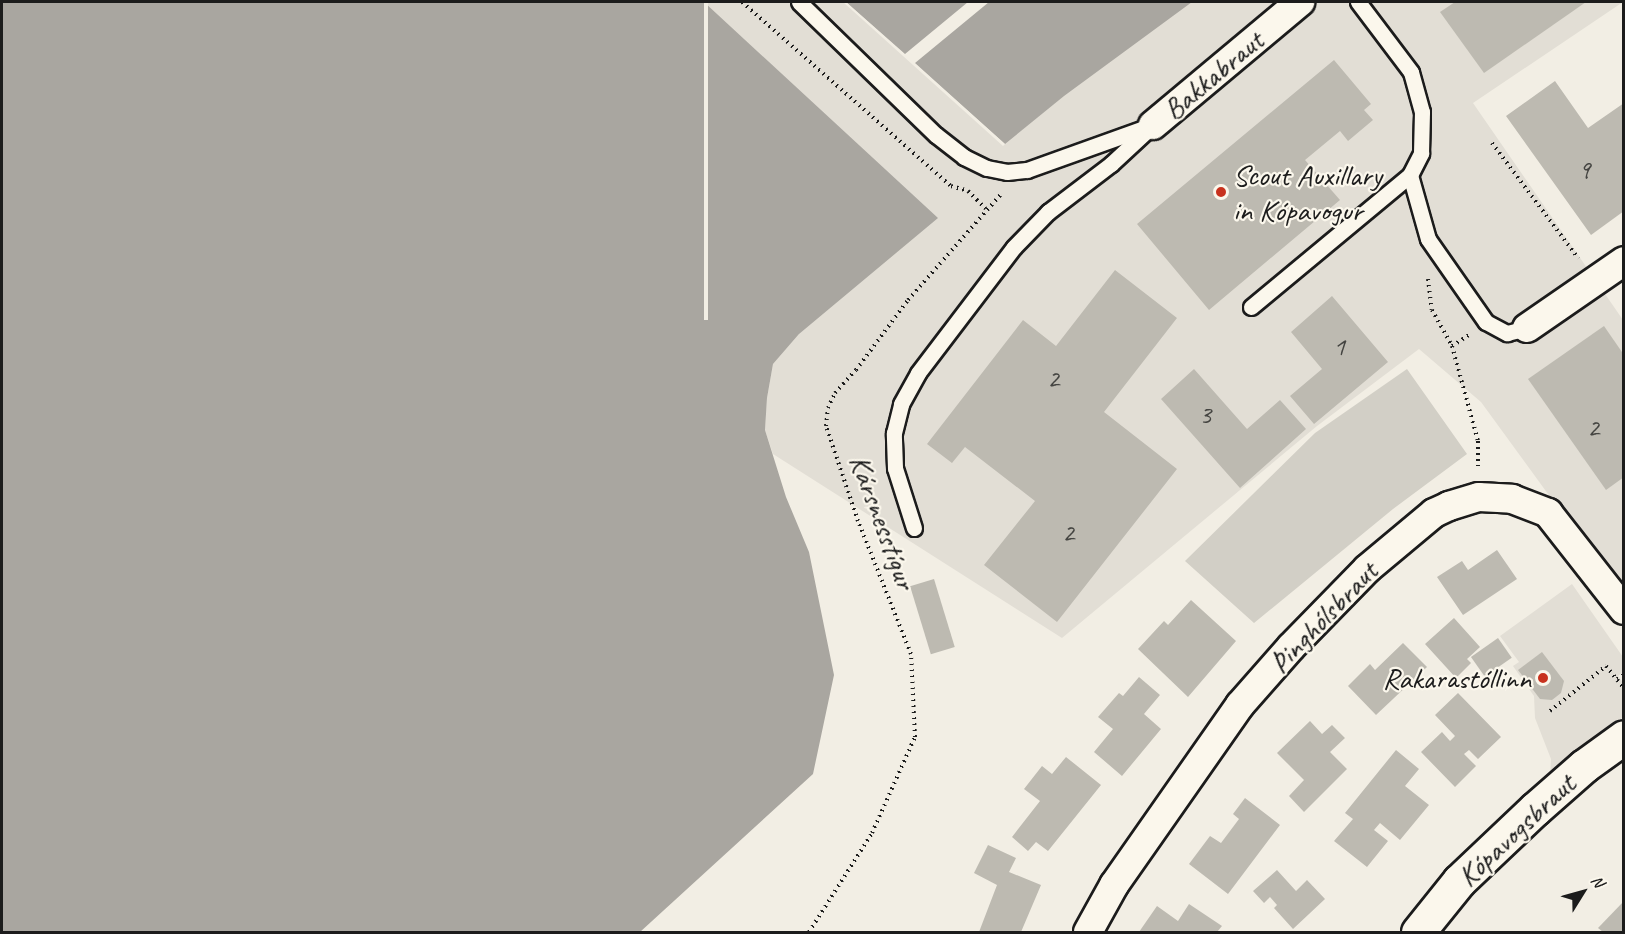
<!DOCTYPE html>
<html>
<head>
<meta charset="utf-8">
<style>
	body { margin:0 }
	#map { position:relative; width:1625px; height:934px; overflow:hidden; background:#f2eee4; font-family:Caveat,sans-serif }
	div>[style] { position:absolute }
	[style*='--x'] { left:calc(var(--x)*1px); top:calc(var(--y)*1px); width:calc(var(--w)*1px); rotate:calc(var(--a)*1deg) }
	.built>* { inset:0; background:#e2ded5 }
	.green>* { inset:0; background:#d2cfc6 }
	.water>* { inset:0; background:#a9a6a0 }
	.pier>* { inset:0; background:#f2eee4; transform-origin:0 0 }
	.building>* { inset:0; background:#bdbab1; transform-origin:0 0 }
	.path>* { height:4px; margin-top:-2px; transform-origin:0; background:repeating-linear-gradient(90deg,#1c1c1c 0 1.5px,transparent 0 6px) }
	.roads { filter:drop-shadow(2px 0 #1c1c1c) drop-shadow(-2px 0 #1c1c1c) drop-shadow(0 2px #1c1c1c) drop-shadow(0 -2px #1c1c1c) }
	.service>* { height:15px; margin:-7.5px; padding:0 7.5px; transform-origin:7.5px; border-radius:7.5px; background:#fbf7ec }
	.minor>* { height:28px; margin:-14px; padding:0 14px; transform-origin:14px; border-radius:14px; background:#fbf7ec }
	.tertiary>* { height:33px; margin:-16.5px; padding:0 16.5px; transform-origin:16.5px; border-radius:16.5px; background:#fbf7ec }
	.dots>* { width:16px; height:16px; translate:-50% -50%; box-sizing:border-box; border:3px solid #fbf7ec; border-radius:50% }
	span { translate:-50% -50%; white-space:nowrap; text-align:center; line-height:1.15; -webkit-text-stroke:4.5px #fbf7ec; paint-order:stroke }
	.number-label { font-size:27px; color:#444441 }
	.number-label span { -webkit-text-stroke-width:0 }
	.street-label { font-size:30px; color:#1c1c1c }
	.poi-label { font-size:30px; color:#1c1c1c }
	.left { translate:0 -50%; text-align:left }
	.right { translate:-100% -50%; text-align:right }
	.frame { position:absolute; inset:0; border:3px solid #1c1c1c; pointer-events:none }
	.north { position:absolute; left:1553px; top:862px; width:60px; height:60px; -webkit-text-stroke:4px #fbf7ec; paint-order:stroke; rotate:53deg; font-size:16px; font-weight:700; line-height:24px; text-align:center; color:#1c1c1c }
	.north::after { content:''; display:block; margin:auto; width:21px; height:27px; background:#1c1c1c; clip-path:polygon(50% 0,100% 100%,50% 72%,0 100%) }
</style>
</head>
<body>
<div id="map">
	<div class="built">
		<div style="clip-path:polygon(704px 2px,1623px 2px,1473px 103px,1623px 320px,1623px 597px,1481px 402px,1419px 349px,1317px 426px,1062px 638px,773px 454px,765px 430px,767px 398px,773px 364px,799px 334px)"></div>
		<div style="clip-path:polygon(1572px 584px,1623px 657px,1623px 672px,1618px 676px,1623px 683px,1623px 717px,1550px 778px,1551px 759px,1535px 718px,1534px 696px,1513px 666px,1519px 662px,1500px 636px)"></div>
	</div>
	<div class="green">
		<div style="clip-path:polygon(1407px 369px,1467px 454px,1393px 509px,1254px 623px,1185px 561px,1315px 433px)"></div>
	</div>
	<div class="water">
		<div style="clip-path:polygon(2px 2px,704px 2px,938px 218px,799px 334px,773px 364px,767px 398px,765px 430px,786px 497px,809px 552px,834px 675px,813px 774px,640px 932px,2px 932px)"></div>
		<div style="clip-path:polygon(846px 2px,1192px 2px,1064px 96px,1005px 144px)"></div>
	</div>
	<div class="pier">
		<div style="left:704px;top:2px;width:4px;height:318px"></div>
		<div style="clip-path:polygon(843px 2px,846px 2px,905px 54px,968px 2px,989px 2px,915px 63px,1005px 144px,1003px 146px)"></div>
	</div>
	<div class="building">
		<div style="clip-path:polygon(1455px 2px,1586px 2px,1484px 73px,1440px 12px)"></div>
		<div style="clip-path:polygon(1334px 60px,1371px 104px,1364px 110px,1373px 120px,1348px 141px,1340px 131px,1305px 160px,1340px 200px,1209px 310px,1137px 224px)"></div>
		<div style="clip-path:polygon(1555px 81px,1588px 128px,1624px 103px,1624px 211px,1591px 235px,1506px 116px)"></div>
		<div style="clip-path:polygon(1115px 270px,1177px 318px,1104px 412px,1177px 469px,1057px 622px,984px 565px,1035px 501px,965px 447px,952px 463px,927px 444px,1023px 320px,1056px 346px)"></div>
		<div style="clip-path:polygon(1332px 296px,1388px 362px,1314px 424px,1290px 396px,1322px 369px,1291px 332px)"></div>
		<div style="clip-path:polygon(1604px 326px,1624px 355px,1624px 477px,1606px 490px,1528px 379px)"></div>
		<div style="clip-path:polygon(1194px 369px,1247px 429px,1280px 400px,1306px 429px,1240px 488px,1161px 399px)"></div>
		<div style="clip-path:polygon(1497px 550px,1517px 579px,1463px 615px,1437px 577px,1462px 561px,1468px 570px)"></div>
		<div style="left:934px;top:579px;width:71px;height:25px;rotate:73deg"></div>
		<div style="clip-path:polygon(1191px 600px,1236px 641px,1188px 697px,1138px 649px,1164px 621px,1168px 625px)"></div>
		<div style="clip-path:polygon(1454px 618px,1480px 647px,1467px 659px,1471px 663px,1456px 678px,1425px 644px)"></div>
		<div style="left:1498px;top:638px;width:24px;height:33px;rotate:55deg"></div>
		<div style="clip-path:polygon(1403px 643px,1427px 667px,1376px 715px,1348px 686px,1370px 664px,1375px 670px)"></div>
		<div style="clip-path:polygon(1542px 652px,1564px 681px,1561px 693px,1552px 700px,1540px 699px,1518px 670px)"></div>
		<div style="clip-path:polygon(1139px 677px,1160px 695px,1144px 714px,1161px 729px,1122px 776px,1094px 752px,1113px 729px,1098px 717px,1119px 693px,1123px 696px)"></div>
		<div style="clip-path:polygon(1458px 693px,1501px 737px,1478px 759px,1469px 750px,1464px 754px,1476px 766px,1455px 787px,1421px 752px,1442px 732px,1450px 741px,1455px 736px,1435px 715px)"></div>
		<div style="clip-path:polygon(1310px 721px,1322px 734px,1332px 725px,1345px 738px,1330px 752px,1347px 769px,1304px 812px,1289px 796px,1304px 780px,1277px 753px)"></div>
		<div style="clip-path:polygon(1396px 750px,1419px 769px,1405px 786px,1429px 805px,1400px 840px,1380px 823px,1374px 830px,1388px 841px,1367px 867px,1334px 841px,1353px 819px,1345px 813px)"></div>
		<div style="clip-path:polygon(1066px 757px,1101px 785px,1048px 851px,1036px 842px,1028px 851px,1012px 837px,1040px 801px,1024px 789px,1042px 766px,1052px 774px)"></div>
		<div style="clip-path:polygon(1245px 798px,1280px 825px,1228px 894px,1189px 864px,1210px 836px,1221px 843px,1239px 819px,1233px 814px)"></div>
		<div style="clip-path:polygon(988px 845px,1016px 858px,1009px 872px,1041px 885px,1021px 932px,979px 932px,997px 885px,974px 873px)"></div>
		<div style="clip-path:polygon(1277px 870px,1296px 891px,1307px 880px,1325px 899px,1293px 929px,1274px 908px,1277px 905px,1270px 897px,1264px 903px,1253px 891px)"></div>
		<div style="clip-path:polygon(1624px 901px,1624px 932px,1603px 932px,1598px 928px)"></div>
		<div style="clip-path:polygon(1189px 904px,1222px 926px,1217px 932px,1139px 932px,1157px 906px,1178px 921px)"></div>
	</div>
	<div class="path">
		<div style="--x:742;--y:2;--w:278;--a:41.4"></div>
		<div style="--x:951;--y:186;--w:18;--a:16"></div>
		<div style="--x:968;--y:191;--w:25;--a:45"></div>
		<div style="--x:1492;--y:143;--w:144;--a:53.2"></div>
		<div style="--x:1428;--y:279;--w:31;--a:83"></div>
		<div style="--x:1432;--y:310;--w:41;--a:60.9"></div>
		<div style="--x:1452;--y:346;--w:98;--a:74.7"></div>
		<div style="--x:1478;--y:441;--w:28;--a:90"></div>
		<div style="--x:1452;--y:346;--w:20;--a:-33"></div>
		<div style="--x:1617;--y:679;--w:8;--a:-30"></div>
		<div style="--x:1550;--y:711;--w:72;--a:-38.8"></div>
		<div style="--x:1606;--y:666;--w:28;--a:51"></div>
		<div style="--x:809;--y:932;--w:117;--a:-57.5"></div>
		<div style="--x:872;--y:833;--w:105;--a:-65.9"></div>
		<div style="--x:915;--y:737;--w:83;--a:-92.8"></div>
		<div style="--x:911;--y:654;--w:143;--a:-111.7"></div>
		<div style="--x:858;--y:521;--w:100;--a:-108.6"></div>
		<div style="--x:826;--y:426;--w:18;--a:-84"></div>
		<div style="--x:828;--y:408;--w:17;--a:-65"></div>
		<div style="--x:835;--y:393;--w:31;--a:-48"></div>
		<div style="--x:856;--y:370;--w:87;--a:-53.4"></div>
		<div style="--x:908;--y:300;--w:142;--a:-48.7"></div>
	</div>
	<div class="roads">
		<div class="service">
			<div style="--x:799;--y:2;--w:191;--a:44.2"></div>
			<div style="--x:936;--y:135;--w:36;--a:38"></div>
			<div style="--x:964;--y:157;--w:25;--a:26"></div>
			<div style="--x:987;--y:168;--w:20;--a:11"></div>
			<div style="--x:1007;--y:172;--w:20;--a:-6"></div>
			<div style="--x:1027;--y:170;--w:127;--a:-19.7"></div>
			<div style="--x:1410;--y:175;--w:66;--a:74.3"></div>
			<div style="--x:1428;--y:239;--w:101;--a:55.1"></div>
			<div style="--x:1486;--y:322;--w:24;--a:28"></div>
			<div style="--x:1507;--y:333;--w:21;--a:-14"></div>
			<div style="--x:1251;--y:307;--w:207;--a:-39.7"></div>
			<div style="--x:1410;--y:175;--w:25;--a:-63"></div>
			<div style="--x:1421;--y:153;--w:41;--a:-88.6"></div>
			<div style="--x:1422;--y:112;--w:41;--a:-105.4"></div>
			<div style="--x:1411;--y:72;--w:88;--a:-127.1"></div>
			<div style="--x:914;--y:528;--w:63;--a:-107.6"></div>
			<div style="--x:895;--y:468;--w:35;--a:-92"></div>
			<div style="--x:894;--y:433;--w:30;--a:-76"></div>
			<div style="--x:901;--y:404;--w:35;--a:-61"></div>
			<div style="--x:918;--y:373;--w:158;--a:-52.7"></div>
			<div style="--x:1014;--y:247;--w:49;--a:-45.8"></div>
			<div style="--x:1048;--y:212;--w:79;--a:-37.3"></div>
			<div style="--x:1111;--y:164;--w:57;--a:-42.9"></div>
		</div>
		<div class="minor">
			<div style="--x:1153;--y:125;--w:192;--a:-39.9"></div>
			<div style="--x:1527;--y:328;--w:118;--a:-34.6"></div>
			<div style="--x:1088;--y:932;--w:54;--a:-61"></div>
			<div style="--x:1114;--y:885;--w:220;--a:-55"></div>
			<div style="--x:1240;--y:705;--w:77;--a:-48.7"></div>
			<div style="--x:1291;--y:647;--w:109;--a:-45.7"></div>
			<div style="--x:1367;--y:569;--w:87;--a:-39.9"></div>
			<div style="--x:1434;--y:513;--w:17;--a:-25"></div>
			<div style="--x:1449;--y:506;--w:31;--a:-17"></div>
			<div style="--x:1479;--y:497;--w:33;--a:3"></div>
			<div style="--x:1512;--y:499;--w:39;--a:21"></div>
			<div style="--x:1548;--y:513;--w:123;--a:51.9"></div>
		</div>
		<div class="tertiary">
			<div style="--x:1418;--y:932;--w:65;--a:-51.2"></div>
			<div style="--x:1459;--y:881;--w:105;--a:-43.5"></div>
			<div style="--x:1535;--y:809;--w:65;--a:-41.3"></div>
			<div style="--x:1584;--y:766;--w:49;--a:-35.9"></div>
		</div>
	</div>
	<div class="dots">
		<div style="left:1221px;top:192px;background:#c8321e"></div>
		<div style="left:1543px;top:678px;background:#c8321e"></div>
	</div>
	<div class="number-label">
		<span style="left:1584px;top:170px">9</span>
		<span style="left:1339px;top:347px">1</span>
		<span style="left:1053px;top:379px">2</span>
		<span style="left:1205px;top:415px">3</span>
		<span style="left:1593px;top:428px">2</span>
		<span style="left:1068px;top:533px">2</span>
	</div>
	<div class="street-label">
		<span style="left:1213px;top:75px;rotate:-40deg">Bakkabraut</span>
		<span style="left:883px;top:522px;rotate:70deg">Kársnesstígur</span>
		<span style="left:1323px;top:617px;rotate:-46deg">Þinghólsbraut</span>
		<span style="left:1516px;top:830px;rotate:-43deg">Kópavogsbraut</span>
	</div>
	<div class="poi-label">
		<span class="left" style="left:1233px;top:192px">Scout Auxillary<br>in Kópavogur</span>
		<span class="right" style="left:1531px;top:678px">Rakarastóllinn</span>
	</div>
	<div class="frame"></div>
	<div class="north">N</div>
</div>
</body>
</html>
